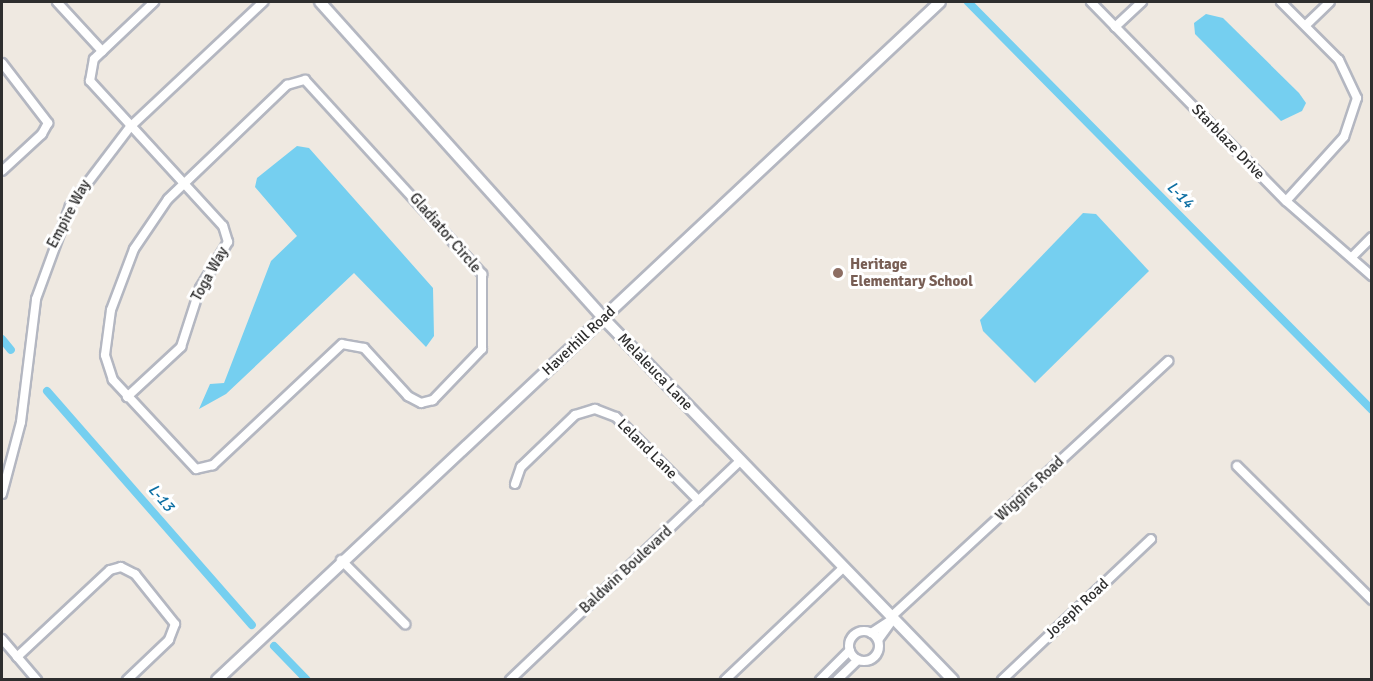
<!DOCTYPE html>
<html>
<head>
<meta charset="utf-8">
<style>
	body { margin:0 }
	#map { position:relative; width:1373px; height:681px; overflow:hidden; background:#efe9e1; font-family:Signika,sans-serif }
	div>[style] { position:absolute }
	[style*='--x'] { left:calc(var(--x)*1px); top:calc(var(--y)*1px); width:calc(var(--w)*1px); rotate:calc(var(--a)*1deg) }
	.water>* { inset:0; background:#75cff0 }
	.canal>* { height:8px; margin:-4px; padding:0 4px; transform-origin:4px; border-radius:4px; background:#75cff0 }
	.roads { filter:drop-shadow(2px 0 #b4b7c1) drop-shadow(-2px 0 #b4b7c1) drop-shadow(0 2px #b4b7c1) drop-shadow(0 -2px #b4b7c1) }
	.street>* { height:8px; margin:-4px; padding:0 4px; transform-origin:4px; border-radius:4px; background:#fff }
	.street>.ring { margin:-4px; padding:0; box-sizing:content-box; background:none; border:8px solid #fff; border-radius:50% }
	.secondary>* { height:10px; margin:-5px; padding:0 5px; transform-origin:5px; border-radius:5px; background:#fff }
	.dots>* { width:16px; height:16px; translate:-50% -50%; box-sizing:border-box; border:3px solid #fff; border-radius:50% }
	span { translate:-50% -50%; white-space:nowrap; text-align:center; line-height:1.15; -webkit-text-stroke:6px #fff; paint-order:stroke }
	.street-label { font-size:15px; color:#2e2e2e }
	.education-label { font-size:15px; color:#785e54; font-weight:700 }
	.left { translate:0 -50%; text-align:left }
	.water-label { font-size:16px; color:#0d6fa3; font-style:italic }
	.frame { position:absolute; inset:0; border:3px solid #2e2e2e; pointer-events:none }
</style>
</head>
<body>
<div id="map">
	<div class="water">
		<div style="clip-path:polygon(1206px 14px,1223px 18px,1299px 93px,1306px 103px,1302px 111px,1281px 121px,1195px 34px,1194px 23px)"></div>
		<div style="clip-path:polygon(297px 146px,309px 148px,433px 288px,434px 336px,426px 347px,354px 273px,226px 394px,199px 409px,210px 384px,224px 383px,271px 261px,297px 236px,255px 187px,257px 178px)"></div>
		<div style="clip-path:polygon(1083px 213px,1096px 214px,1149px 271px,1035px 383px,983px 331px,980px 320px)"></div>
	</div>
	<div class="canal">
		<div style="--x:968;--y:2;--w:574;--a:45.28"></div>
		<div style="--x:2;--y:339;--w:14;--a:51"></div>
		<div style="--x:47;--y:391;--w:311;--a:48.8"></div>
		<div style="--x:274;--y:646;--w:47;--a:45.9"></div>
	</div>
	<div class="roads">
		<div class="street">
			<div style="--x:57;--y:2;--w:67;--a:47.4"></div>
			<div style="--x:1091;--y:2;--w:279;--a:45.6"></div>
			<div style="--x:1286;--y:201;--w:114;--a:41.1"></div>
			<div style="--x:1281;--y:2;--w:82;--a:45"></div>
			<div style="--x:1339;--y:60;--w:42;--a:64.7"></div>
			<div style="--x:1357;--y:98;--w:41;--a:108.4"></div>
			<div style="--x:1344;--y:137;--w:86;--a:132.2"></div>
			<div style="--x:1306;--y:25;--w:33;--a:-44"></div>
			<div style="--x:1115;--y:27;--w:37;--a:-43"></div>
			<div style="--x:2;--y:63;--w:76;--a:52.5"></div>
			<div style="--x:48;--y:123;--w:13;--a:119"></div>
			<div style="--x:42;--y:134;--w:54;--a:137.2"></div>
			<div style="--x:305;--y:80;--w:263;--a:47.6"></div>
			<div style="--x:482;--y:274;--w:75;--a:90"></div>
			<div style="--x:482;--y:349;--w:71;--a:133.9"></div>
			<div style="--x:433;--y:400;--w:12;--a:166"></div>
			<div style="--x:421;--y:403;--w:15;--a:-152"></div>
			<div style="--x:408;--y:396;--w:65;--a:-132.5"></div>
			<div style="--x:364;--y:348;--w:22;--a:-170"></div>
			<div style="--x:342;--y:344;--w:177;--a:136.8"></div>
			<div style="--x:213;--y:465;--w:17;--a:167"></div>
			<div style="--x:196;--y:469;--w:122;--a:-133"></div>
			<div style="--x:113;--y:380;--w:26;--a:-108"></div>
			<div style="--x:105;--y:355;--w:45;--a:-82.4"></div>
			<div style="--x:111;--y:310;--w:65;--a:-69.3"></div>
			<div style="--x:134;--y:249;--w:60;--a:-55.8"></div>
			<div style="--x:168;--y:199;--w:165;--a:-43.8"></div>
			<div style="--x:287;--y:85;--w:19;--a:-16"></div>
			<div style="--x:1352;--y:257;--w:28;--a:-45"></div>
			<div style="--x:127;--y:397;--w:74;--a:-42.8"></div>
			<div style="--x:181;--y:347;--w:62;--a:-72.1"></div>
			<div style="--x:200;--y:288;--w:54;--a:-58.7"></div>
			<div style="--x:228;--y:242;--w:17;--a:-107"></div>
			<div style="--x:223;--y:226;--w:197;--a:-132.5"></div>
			<div style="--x:90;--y:81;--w:22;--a:-80"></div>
			<div style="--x:94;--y:59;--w:83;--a:-43.5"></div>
			<div style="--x:1237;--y:466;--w:190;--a:44.8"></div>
			<div style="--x:515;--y:484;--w:18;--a:-71"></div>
			<div style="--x:521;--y:467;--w:75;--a:-43.9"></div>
			<div style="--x:575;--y:415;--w:21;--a:-17"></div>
			<div style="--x:595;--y:409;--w:22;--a:21"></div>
			<div style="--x:616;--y:417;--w:118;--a:45.3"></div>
			<div style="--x:2;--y:494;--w:74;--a:-75.2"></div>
			<div style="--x:21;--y:422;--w:124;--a:-83"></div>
			<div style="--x:36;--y:299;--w:99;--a:-69.9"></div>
			<div style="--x:70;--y:206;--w:99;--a:-52.8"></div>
			<div style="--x:130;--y:127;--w:183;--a:-43.2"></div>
			<div style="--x:341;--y:560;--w:91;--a:45"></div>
			<div style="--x:892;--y:616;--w:376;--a:-42.7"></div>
			<div class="ring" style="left:849px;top:631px;width:22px;height:22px"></div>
			<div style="--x:871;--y:633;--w:27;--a:-33"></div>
			<div style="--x:894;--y:618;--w:27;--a:126"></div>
			<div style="--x:2;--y:639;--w:54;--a:49.5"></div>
			<div style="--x:17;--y:657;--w:127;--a:-43.1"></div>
			<div style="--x:110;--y:570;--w:11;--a:-15"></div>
			<div style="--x:121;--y:567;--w:16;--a:27"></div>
			<div style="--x:135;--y:574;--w:64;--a:51.3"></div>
			<div style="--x:175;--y:624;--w:17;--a:111"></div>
			<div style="--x:169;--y:640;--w:58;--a:136.4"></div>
			<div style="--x:510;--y:680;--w:319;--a:-43.6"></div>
			<div style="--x:725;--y:680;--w:164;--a:-43.5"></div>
			<div style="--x:820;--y:680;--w:42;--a:-45"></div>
			<div style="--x:837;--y:680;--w:29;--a:-44"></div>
			<div style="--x:1002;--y:680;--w:205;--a:-43.4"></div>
		</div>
		<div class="secondary">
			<div style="--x:320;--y:2;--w:426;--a:48.1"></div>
			<div style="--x:604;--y:319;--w:502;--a:45.97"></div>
			<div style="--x:217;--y:680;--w:991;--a:-43.16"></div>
		</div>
	</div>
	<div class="dots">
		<div style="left:838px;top:273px;background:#8d6e63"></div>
	</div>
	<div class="street-label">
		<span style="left:1228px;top:142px;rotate:46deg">Starblaze Drive</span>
		<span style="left:69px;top:214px;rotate:-62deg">Empire Way</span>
		<span style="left:445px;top:233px;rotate:49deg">Gladiator Circle</span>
		<span style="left:210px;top:274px;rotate:-61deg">Toga Way</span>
		<span style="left:579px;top:341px;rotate:-43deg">Haverhill Road</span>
		<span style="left:655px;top:372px;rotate:46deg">Melaleuca Lane</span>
		<span style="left:647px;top:449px;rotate:45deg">Leland Lane</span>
		<span style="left:1030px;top:489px;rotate:-43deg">Wiggins Road</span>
		<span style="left:626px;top:570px;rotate:-43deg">Baldwin Boulevard</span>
		<span style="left:1077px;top:609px;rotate:-43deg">Joseph Road</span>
	</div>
	<div class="education-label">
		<span class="left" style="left:850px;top:273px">Heritage<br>Elementary School</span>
	</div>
	<div class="water-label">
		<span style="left:1180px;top:195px;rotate:45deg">L-14</span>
		<span style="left:161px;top:498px;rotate:49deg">L-13</span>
	</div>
	<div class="frame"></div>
</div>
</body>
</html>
